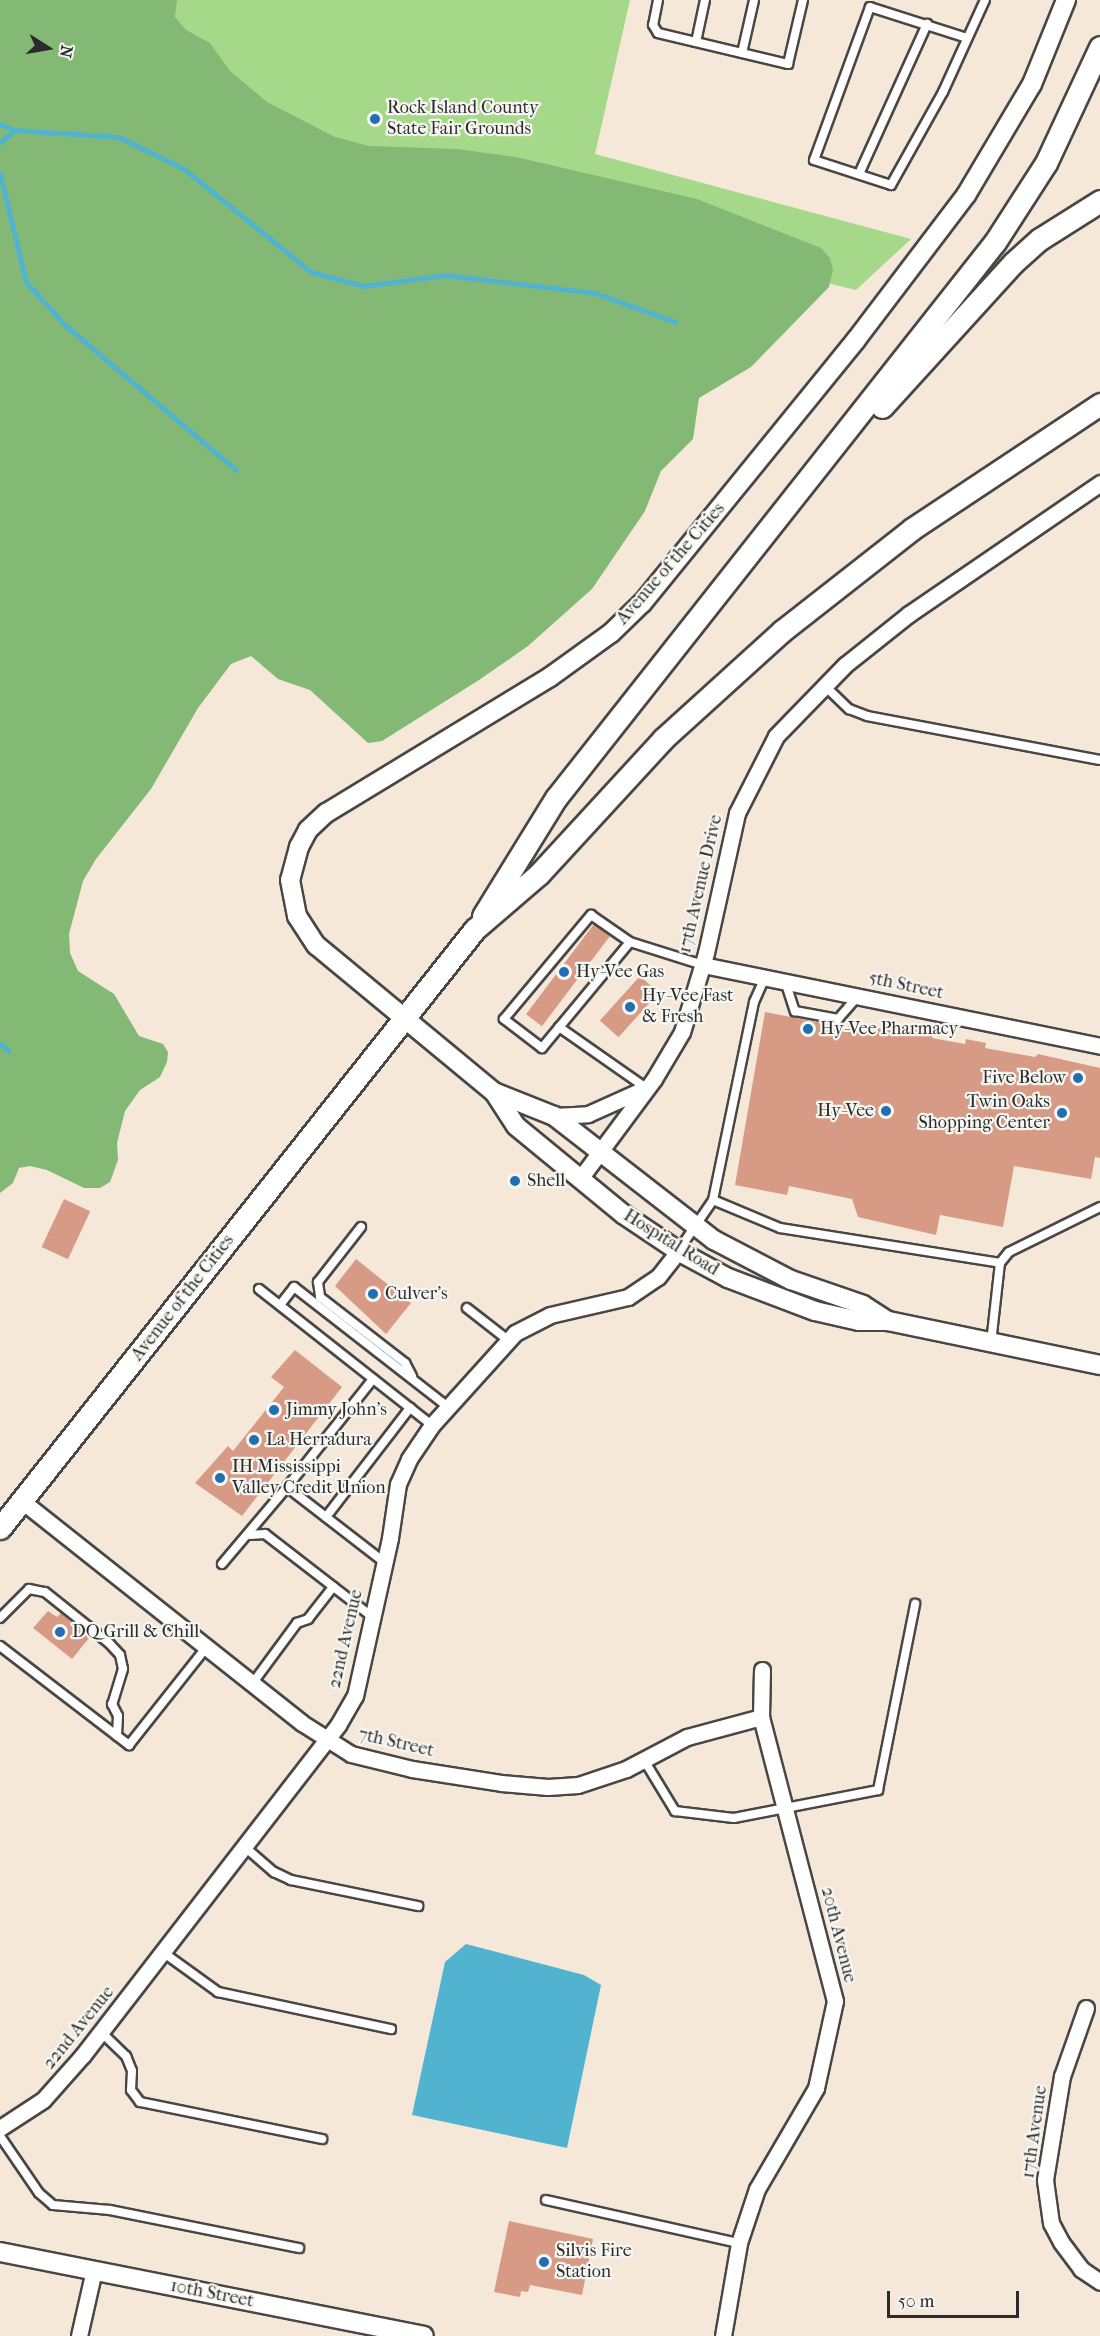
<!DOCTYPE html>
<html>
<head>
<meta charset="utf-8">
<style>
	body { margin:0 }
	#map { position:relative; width:1100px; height:2336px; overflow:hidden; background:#f5e8d8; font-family:"IM FELL French Canon",serif }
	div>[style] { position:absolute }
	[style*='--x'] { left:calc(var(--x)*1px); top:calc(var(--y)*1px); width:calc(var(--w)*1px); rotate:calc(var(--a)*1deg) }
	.green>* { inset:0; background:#a5d989 }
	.forest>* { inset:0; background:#84b975 }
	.water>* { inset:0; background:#51b3d0 }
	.stream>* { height:5px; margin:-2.5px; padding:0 2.5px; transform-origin:2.5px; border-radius:2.5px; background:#51b3d0 }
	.building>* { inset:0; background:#d79b85; transform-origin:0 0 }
	.roads { filter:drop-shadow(2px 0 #494745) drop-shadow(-2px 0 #494745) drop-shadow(0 2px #494745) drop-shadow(0 -2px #494745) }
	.service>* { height:8px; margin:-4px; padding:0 4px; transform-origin:4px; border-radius:4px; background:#fff }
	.minor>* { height:15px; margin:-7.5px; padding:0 7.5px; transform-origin:7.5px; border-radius:7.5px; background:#fff }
	.tertiary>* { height:18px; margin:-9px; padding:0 9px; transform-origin:9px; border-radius:9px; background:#fff }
	.secondary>* { height:21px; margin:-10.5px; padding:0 10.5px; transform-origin:10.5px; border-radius:10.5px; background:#fff }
	.dots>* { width:16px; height:16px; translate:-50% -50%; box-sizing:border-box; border:3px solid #f6f6f2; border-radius:50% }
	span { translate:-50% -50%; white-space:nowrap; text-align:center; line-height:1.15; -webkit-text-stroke:4.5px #f6f6f2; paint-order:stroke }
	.poi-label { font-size:18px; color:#2b2b2b }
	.left { translate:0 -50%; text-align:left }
	.right { translate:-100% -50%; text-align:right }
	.street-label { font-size:18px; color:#2b2b2b }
	.north { position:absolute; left:18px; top:18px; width:60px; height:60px; -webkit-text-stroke:4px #f6f6f2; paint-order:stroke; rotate:101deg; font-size:16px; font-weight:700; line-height:24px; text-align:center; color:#2b2b2b }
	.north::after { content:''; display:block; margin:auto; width:21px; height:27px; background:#2b2b2b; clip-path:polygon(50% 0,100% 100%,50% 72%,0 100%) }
	.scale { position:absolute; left:887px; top:2291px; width:132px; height:27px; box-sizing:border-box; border:3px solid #2b2b2b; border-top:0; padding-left:8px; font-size:18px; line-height:21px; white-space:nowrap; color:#2b2b2b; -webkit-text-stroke:4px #f6f6f2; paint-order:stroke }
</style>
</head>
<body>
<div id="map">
	<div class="green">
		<div style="clip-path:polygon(0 0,630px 0,595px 154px,911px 239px,856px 290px,0 83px)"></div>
	</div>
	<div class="forest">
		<div style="clip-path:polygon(0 0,177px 0,175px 17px,186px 30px,210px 43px,230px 71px,267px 102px,335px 137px,369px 146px,457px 149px,516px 157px,697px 199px,821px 248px,830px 258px,833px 270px,829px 287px,751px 367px,699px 398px,693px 439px,661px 471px,645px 511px,592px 589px,528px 646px,479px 680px,382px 741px,368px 743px,310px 690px,278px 679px,251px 656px,231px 664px,198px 708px,151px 789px,96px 859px,83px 881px,69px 934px,70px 953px,78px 971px,114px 994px,139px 1036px,163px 1044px,168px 1052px,167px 1062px,160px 1077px,140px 1090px,125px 1111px,117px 1143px,118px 1160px,110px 1182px,100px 1188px,84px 1188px,47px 1170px,30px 1166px,19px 1168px,13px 1183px,0 1193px)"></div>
	</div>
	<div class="water">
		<div style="clip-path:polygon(466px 1944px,584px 1975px,601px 1985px,567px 2148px,412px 2115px,445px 1962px)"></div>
	</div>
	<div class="stream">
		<div style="--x:0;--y:124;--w:16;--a:22"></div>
		<div style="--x:15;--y:130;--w:104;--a:3.9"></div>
		<div style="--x:119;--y:137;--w:72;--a:26.2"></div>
		<div style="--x:184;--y:169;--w:164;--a:39"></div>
		<div style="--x:311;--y:272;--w:55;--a:14.8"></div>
		<div style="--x:364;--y:286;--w:82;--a:-7.7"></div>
		<div style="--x:445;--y:275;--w:151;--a:6.8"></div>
		<div style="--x:595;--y:293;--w:85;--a:19.9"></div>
		<div style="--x:0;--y:142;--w:19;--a:-39"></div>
		<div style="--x:0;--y:174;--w:111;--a:76.5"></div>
		<div style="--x:26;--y:282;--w:58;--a:47.8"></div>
		<div style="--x:65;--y:325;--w:224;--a:40.3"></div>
		<div style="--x:0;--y:1044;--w:11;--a:38"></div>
	</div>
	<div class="building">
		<div style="left:594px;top:924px;width:20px;height:113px;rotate:37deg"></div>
		<div style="left:640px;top:976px;width:25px;height:60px;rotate:42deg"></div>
		<div style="clip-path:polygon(765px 1012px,848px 1028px,849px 1023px,911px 1034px,912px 1027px,933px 1031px,932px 1038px,965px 1044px,966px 1039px,986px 1043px,985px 1048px,1035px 1057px,1038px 1054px,1100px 1068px,1100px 1158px,1095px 1157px,1091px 1179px,1014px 1166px,1003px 1227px,940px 1215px,936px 1235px,858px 1217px,852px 1199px,789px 1186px,787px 1195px,735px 1185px)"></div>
		<div style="left:64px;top:1199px;width:29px;height:53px;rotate:25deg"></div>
		<div style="clip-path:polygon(356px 1259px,411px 1303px,386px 1334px,335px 1286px)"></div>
		<div style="clip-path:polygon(295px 1350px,342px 1387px,242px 1516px,195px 1483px,228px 1446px,233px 1451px,284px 1387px,271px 1377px)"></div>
		<div style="clip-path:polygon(48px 1611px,57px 1617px,61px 1613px,89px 1638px,72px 1659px,33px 1628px)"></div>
		<div style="clip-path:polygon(509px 2221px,593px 2239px,582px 2295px,530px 2285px,528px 2292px,521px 2291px,520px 2297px,494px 2292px)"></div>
	</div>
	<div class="roads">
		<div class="service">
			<div style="--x:658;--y:0;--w:25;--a:101"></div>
			<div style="--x:653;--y:25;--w:9;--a:58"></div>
			<div style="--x:658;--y:33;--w:134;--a:13.4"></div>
			<div style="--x:788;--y:64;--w:66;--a:-76.8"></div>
			<div style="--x:967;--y:38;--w:102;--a:-162.3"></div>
			<div style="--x:870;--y:7;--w:163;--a:110.1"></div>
			<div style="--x:814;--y:160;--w:81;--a:18"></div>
			<div style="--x:891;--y:185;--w:107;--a:-60.8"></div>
			<div style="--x:943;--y:92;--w:101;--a:-65.5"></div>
			<div style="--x:696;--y:42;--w:43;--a:-77.9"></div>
			<div style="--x:742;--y:53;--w:54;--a:-77.2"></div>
			<div style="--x:859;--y:174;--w:165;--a:-65.6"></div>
			<div style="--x:824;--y:685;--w:35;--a:44"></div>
			<div style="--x:849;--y:709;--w:19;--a:21"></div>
			<div style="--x:867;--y:716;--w:237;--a:10.7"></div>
			<div style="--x:630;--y:942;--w:138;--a:129.7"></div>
			<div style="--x:542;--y:1048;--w:48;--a:-142.7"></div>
			<div style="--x:504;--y:1019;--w:136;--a:-50.1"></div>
			<div style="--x:591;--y:915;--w:47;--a:34.7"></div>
			<div style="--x:630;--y:942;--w:77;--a:17.5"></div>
			<div style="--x:785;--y:981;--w:32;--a:72"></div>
			<div style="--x:795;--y:1011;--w:44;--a:10.5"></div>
			<div style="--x:838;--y:1019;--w:29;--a:-49"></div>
			<div style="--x:559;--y:1027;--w:106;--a:35"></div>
			<div style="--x:713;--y:1200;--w:73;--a:22.7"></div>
			<div style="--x:780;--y:1228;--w:223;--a:9"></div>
			<div style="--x:361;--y:1227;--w:70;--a:128"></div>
			<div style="--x:318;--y:1282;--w:15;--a:82"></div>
			<div style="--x:320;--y:1297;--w:108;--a:37.8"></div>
			<div style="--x:405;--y:1363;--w:15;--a:62"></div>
			<div style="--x:678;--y:1251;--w:62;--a:-55.5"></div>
			<div style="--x:713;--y:1200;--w:202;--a:-78.3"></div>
			<div style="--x:754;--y:1002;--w:27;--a:-66"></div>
			<div style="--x:259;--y:1289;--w:220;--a:38.2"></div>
			<div style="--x:280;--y:1305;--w:23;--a:-52"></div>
			<div style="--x:294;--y:1287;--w:195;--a:37.9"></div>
			<div style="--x:467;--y:1308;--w:52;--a:38"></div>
			<div style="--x:991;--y:1343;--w:81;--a:-83.6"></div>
			<div style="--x:1000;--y:1263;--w:14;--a:-51"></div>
			<div style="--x:1009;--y:1252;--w:102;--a:-26.3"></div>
			<div style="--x:373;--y:1379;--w:138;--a:128.5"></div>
			<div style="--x:287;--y:1487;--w:123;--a:37.7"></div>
			<div style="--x:326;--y:1517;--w:138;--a:-52.4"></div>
			<div style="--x:250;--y:1535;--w:15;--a:-4"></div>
			<div style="--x:265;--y:1534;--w:134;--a:37.7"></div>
			<div style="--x:222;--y:1564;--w:101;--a:-49.8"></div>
			<div style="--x:0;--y:1618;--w:41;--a:-45"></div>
			<div style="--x:29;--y:1589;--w:16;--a:11"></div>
			<div style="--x:45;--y:1592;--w:82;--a:38.6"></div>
			<div style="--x:109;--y:1643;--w:16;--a:47"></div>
			<div style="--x:120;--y:1655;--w:14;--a:78"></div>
			<div style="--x:123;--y:1669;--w:37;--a:107"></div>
			<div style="--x:112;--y:1704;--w:13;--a:63"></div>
			<div style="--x:118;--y:1716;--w:20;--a:93"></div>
			<div style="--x:0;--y:1646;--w:163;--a:37.5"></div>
			<div style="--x:129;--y:1745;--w:124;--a:-51.6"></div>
			<div style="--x:252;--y:1684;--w:76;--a:-53.6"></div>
			<div style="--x:297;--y:1623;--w:12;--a:-20"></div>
			<div style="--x:308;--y:1619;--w:41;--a:-52"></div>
			<div style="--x:644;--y:1760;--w:60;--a:58.7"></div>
			<div style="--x:675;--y:1811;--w:59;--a:6.8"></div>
			<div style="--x:734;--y:1818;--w:147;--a:-11"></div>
			<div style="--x:878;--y:1790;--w:190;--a:-78.7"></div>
			<div style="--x:246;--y:1848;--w:37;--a:41"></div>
			<div style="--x:274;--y:1872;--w:19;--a:25"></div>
			<div style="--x:291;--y:1880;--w:130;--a:11.6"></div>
			<div style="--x:164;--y:1953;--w:67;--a:35.8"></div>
			<div style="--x:218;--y:1992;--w:177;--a:12.1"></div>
			<div style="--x:101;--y:2032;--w:35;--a:44"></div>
			<div style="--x:126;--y:2056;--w:16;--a:68"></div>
			<div style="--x:132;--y:2071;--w:19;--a:93"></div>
			<div style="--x:131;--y:2090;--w:15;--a:53"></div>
			<div style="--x:140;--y:2102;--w:186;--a:11.5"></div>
			<div style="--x:0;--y:2136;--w:69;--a:55.6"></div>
			<div style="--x:39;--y:2193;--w:18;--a:41"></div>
			<div style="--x:53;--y:2205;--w:57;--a:5"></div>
			<div style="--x:110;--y:2210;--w:193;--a:11.4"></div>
			<div style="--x:546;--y:2200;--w:198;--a:12.6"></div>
		</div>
		<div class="minor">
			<div style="--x:703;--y:965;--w:405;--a:11.5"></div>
			<div style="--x:554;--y:1116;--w:34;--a:-3"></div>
			<div style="--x:588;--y:1114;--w:61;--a:-24.1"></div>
			<div style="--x:582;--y:1176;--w:121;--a:-53.4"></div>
			<div style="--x:654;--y:1079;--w:55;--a:-59.2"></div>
			<div style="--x:682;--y:1032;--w:83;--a:-73.1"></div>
			<div style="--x:706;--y:953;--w:143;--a:-77.5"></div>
			<div style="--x:737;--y:813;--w:86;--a:-63.1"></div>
			<div style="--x:776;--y:736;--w:99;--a:-45.8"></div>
			<div style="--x:845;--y:665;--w:82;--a:-38.6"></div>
			<div style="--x:909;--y:614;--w:232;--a:-34.4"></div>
			<div style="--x:22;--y:1501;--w:357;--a:38.4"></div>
			<div style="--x:302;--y:1723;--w:58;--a:32.3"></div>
			<div style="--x:351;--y:1754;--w:63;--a:13.8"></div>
			<div style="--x:412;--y:1769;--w:90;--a:8.9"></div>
			<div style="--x:501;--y:1783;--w:47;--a:4.9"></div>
			<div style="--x:548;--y:1787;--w:30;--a:-4"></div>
			<div style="--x:578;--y:1785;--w:51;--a:-18.4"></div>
			<div style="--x:626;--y:1769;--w:69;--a:-27.7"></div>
			<div style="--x:687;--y:1737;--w:77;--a:-15.1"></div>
			<div style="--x:1086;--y:2008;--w:72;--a:109.4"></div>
			<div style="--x:1062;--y:2076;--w:105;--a:99.3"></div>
			<div style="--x:1045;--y:2180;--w:43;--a:82.1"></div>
			<div style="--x:1051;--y:2223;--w:21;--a:62"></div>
			<div style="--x:1061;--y:2242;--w:34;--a:53"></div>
			<div style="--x:1081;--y:2269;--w:23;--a:34"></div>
			<div style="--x:0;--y:2128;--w:51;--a:-33.1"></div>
			<div style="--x:43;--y:2100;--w:60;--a:-48.4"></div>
			<div style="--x:83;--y:2055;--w:417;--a:-52.3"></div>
			<div style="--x:338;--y:1725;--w:34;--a:-60"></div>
			<div style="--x:355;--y:1696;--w:162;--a:-77.5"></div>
			<div style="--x:390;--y:1538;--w:55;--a:-81.6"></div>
			<div style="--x:398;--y:1484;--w:27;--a:-66"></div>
			<div style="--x:409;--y:1459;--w:41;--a:-55.9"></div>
			<div style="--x:432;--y:1425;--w:124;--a:-47.9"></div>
			<div style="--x:515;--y:1333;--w:39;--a:-27"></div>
			<div style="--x:550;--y:1315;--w:80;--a:-13"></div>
			<div style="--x:628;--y:1297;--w:36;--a:-34"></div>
			<div style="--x:658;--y:1277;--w:33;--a:-52"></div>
			<div style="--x:79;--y:2336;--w:68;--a:-77.2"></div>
			<div style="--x:723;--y:2336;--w:94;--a:-80.2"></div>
			<div style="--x:739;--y:2243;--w:57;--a:-71.6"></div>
			<div style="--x:757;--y:2189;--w:117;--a:-59.7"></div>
			<div style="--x:816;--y:2088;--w:89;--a:-77.7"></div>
			<div style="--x:835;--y:2001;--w:293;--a:-104.6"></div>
			<div style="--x:761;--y:1717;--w:47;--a:-88.8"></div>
		</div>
		<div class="tertiary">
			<div style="--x:1066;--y:0;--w:91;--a:112"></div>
			<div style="--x:1032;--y:84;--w:129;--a:120.7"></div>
			<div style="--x:966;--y:195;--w:182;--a:127.2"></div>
			<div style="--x:856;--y:340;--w:339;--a:129.1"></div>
			<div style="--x:642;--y:603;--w:43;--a:135.9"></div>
			<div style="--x:611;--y:633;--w:75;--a:144.2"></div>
			<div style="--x:550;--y:677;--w:262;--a:148.7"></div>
			<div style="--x:326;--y:813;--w:25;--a:137"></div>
			<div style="--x:308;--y:830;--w:19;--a:118"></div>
			<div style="--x:299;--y:847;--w:34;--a:105"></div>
			<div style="--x:290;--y:880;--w:37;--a:79"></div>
			<div style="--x:297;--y:916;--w:35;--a:57"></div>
			<div style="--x:316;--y:945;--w:231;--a:39.6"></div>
			<div style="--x:494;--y:1092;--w:40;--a:57.1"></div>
			<div style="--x:516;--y:1126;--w:139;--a:39.4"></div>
			<div style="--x:623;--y:1214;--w:66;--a:33.9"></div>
			<div style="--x:678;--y:1251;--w:57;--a:28.4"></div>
			<div style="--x:728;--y:1278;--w:93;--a:20.8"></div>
			<div style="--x:815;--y:1311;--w:45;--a:12.8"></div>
			<div style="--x:859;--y:1321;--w:29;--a:0"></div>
			<div style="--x:888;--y:1321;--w:217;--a:11.7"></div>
			<div style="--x:494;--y:1092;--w:65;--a:21.8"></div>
			<div style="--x:554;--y:1116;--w:202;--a:37.8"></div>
			<div style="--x:714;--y:1240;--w:87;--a:27.5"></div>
			<div style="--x:791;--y:1280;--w:76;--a:19.1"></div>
			<div style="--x:863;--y:1305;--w:30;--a:33"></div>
			<div style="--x:0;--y:2252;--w:432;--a:11.2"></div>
		</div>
		<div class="secondary">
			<div style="--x:882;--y:407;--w:195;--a:-47.7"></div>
			<div style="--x:1013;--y:263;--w:36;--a:-42"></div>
			<div style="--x:1040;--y:239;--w:71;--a:-32.3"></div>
			<div style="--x:483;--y:916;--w:139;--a:-58.3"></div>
			<div style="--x:556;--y:798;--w:708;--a:-51.71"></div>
			<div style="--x:995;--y:242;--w:94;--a:-57.2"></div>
			<div style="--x:1046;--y:163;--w:128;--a:-65"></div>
			<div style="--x:0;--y:1528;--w:764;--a:-51.59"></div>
			<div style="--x:475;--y:929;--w:84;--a:-40.7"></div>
			<div style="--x:539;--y:874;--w:183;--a:-47.4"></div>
			<div style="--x:663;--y:739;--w:161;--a:-42.2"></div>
			<div style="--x:782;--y:631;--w:165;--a:-38.1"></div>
			<div style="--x:912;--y:529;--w:226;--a:-33.6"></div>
		</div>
	</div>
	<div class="dots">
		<div style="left:375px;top:119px;background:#1f6fb2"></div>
		<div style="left:564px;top:972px;background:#1f6fb2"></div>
		<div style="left:630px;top:1007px;background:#1f6fb2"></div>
		<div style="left:808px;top:1029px;background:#1f6fb2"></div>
		<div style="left:1078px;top:1078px;background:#1f6fb2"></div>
		<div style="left:886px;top:1111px;background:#1f6fb2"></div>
		<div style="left:1062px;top:1113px;background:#1f6fb2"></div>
		<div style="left:515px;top:1181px;background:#1f6fb2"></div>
		<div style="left:373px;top:1294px;background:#1f6fb2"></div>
		<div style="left:274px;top:1410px;background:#1f6fb2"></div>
		<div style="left:254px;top:1440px;background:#1f6fb2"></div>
		<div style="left:220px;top:1478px;background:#1f6fb2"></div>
		<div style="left:60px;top:1632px;background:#1f6fb2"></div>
		<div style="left:544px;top:2262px;background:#1f6fb2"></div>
	</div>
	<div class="poi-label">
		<span class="left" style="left:387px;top:119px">Rock Island County<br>State Fair Grounds</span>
		<span class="left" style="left:576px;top:972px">Hy-Vee Gas</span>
		<span class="left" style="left:642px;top:1007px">Hy-Vee Fast<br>&amp; Fresh</span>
		<span class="left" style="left:820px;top:1029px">Hy-Vee Pharmacy</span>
		<span class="right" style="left:1066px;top:1078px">Five Below</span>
		<span class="right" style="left:1050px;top:1113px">Twin Oaks<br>Shopping Center</span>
		<span class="right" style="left:874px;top:1111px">Hy-Vee</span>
		<span class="left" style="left:527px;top:1181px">Shell</span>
		<span class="left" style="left:385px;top:1294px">Culver's</span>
		<span class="left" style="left:286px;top:1410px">Jimmy John's</span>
		<span class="left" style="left:266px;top:1440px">La Herradura</span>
		<span class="left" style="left:232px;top:1478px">IH Mississippi<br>Valley Credit Union</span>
		<span class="left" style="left:72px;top:1632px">DQ Grill &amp; Chill</span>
		<span class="left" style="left:556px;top:2262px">Silvis Fire<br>Station</span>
	</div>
	<div class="street-label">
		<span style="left:671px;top:564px;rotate:-49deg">Avenue of the Cities</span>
		<span style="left:701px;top:884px;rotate:-77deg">17th Avenue Drive</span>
		<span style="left:906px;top:986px;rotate:12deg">5th Street</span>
		<span style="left:671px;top:1243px;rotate:32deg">Hospital Road</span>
		<span style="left:183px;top:1298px;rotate:-52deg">Avenue of the Cities</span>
		<span style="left:346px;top:1639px;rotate:-77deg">22nd Avenue</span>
		<span style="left:396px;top:1743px;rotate:13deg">7th Street</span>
		<span style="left:838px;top:1935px;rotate:76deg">20th Avenue</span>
		<span style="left:79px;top:2028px;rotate:-51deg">22nd Avenue</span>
		<span style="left:1035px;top:2132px;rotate:-82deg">17th Avenue</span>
		<span style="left:212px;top:2294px;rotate:11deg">10th Street</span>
	</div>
	<div class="north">N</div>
	<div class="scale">50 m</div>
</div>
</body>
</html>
